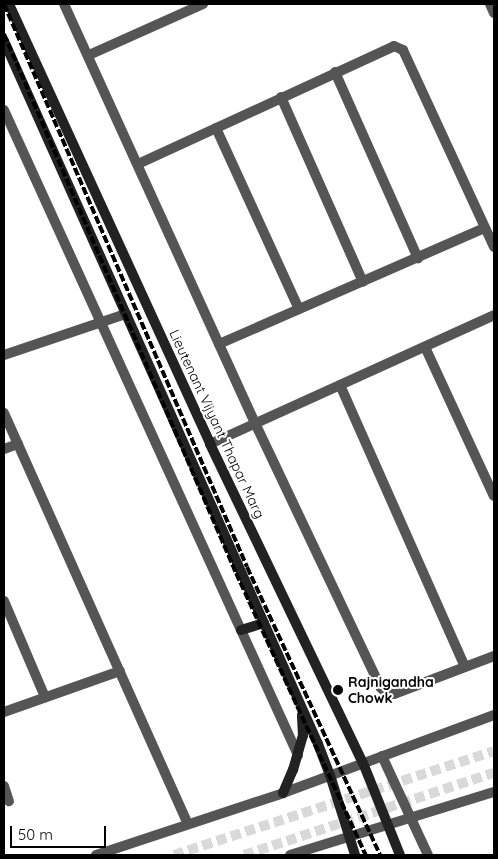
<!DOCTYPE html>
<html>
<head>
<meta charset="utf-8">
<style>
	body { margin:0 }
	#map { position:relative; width:498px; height:859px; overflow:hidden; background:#fff; font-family:Quicksand,sans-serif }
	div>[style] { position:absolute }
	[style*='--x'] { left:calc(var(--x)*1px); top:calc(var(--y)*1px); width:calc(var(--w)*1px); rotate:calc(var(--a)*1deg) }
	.secondary-tunnel>* { height:10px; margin-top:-5px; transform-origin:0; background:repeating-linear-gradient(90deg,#d9d9d9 0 10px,transparent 0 15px) }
	.minor>* { height:10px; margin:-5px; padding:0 5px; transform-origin:5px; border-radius:5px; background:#555 }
	.tertiary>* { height:10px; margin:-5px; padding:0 5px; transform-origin:5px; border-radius:5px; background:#555 }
	.secondary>* { height:10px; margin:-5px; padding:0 5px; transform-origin:5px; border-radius:5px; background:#222 }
	.rail>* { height:4px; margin-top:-2px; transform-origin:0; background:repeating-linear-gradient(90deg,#000 0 8px,transparent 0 10.5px) }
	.dots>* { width:14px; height:14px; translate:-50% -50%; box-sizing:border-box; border:2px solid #fff; border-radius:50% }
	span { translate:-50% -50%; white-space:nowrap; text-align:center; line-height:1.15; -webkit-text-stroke:4px #fff; paint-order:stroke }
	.street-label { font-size:14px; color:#000 }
	.poi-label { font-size:14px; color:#000; font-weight:700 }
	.left { translate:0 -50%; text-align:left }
	.frame { position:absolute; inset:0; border:5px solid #000; pointer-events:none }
	.scale { position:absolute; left:10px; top:826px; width:96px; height:22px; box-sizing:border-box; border:2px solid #000; border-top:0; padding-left:6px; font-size:15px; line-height:18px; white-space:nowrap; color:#000; -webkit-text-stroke:4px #fff; paint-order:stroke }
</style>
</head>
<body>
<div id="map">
	<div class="secondary-tunnel">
		<div style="--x:174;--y:855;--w:336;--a:-18"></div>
		<div style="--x:244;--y:855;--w:263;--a:-18.2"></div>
	</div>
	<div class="minor">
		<div style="--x:64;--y:4;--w:460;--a:65.5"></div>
		<div style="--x:255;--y:423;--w:293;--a:64.6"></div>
		<div style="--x:381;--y:688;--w:8;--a:40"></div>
		<div style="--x:387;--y:693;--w:7;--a:8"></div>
		<div style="--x:394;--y:694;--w:107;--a:-20.8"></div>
		<div style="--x:490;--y:4;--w:10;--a:66"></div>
		<div style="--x:89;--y:55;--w:125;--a:-24.1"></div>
		<div style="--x:335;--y:72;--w:204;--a:66"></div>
		<div style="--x:281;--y:97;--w:202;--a:66.1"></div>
		<div style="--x:4;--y:110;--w:709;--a:65.5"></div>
		<div style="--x:216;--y:128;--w:199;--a:65.4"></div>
		<div style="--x:138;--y:164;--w:282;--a:-24.7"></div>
		<div style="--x:394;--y:46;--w:10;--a:24"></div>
		<div style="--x:403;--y:50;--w:217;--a:65.2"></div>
		<div style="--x:219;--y:344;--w:290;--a:-23.6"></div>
		<div style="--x:425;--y:347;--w:164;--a:65.2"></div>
		<div style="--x:4;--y:355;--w:129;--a:-18.6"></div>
		<div style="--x:340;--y:385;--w:308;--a:66.1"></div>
		<div style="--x:4;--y:413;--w:450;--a:65.9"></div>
		<div style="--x:210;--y:444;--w:312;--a:-24.4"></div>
		<div style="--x:4;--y:449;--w:15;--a:-20"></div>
		<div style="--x:4;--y:601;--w:104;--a:66.9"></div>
		<div style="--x:4;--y:712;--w:123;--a:-19.5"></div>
		<div style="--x:382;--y:756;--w:109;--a:65.1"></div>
		<div style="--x:4;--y:786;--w:16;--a:72"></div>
	</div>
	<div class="tertiary">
		<div style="--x:96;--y:855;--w:197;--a:-18.3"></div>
		<div style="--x:283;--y:793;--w:225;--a:-20.3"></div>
		<div style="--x:290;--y:855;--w:214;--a:-17.2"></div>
	</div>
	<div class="secondary">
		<div style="--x:9;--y:4;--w:484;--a:65.4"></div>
		<div style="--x:210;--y:444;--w:354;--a:64.4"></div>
		<div style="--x:363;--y:763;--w:99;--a:68.1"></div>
		<div style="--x:4;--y:41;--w:770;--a:65.93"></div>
		<div style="--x:318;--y:744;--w:33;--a:69"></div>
		<div style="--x:330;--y:775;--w:84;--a:72.6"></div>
		<div style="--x:241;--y:630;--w:24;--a:-17"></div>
		<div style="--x:283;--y:793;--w:25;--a:-67"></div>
		<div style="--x:293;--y:770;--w:35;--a:-74"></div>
		<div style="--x:303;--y:736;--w:21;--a:-93"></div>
	</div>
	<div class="rail">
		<div style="--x:4;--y:4;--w:613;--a:66.65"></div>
		<div style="--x:247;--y:567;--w:317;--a:65.2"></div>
		<div style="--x:4;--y:34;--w:587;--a:66.71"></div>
		<div style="--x:236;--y:573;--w:311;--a:65.3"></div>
	</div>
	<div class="dots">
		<div style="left:338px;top:690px;background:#000"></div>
	</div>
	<div class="street-label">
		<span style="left:217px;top:424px;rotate:65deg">Lieutenant Vijyant Thapar Marg</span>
	</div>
	<div class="poi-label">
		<span class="left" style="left:348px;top:690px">Rajnigandha<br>Chowk</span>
	</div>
	<div class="frame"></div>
	<div class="scale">50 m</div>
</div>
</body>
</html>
